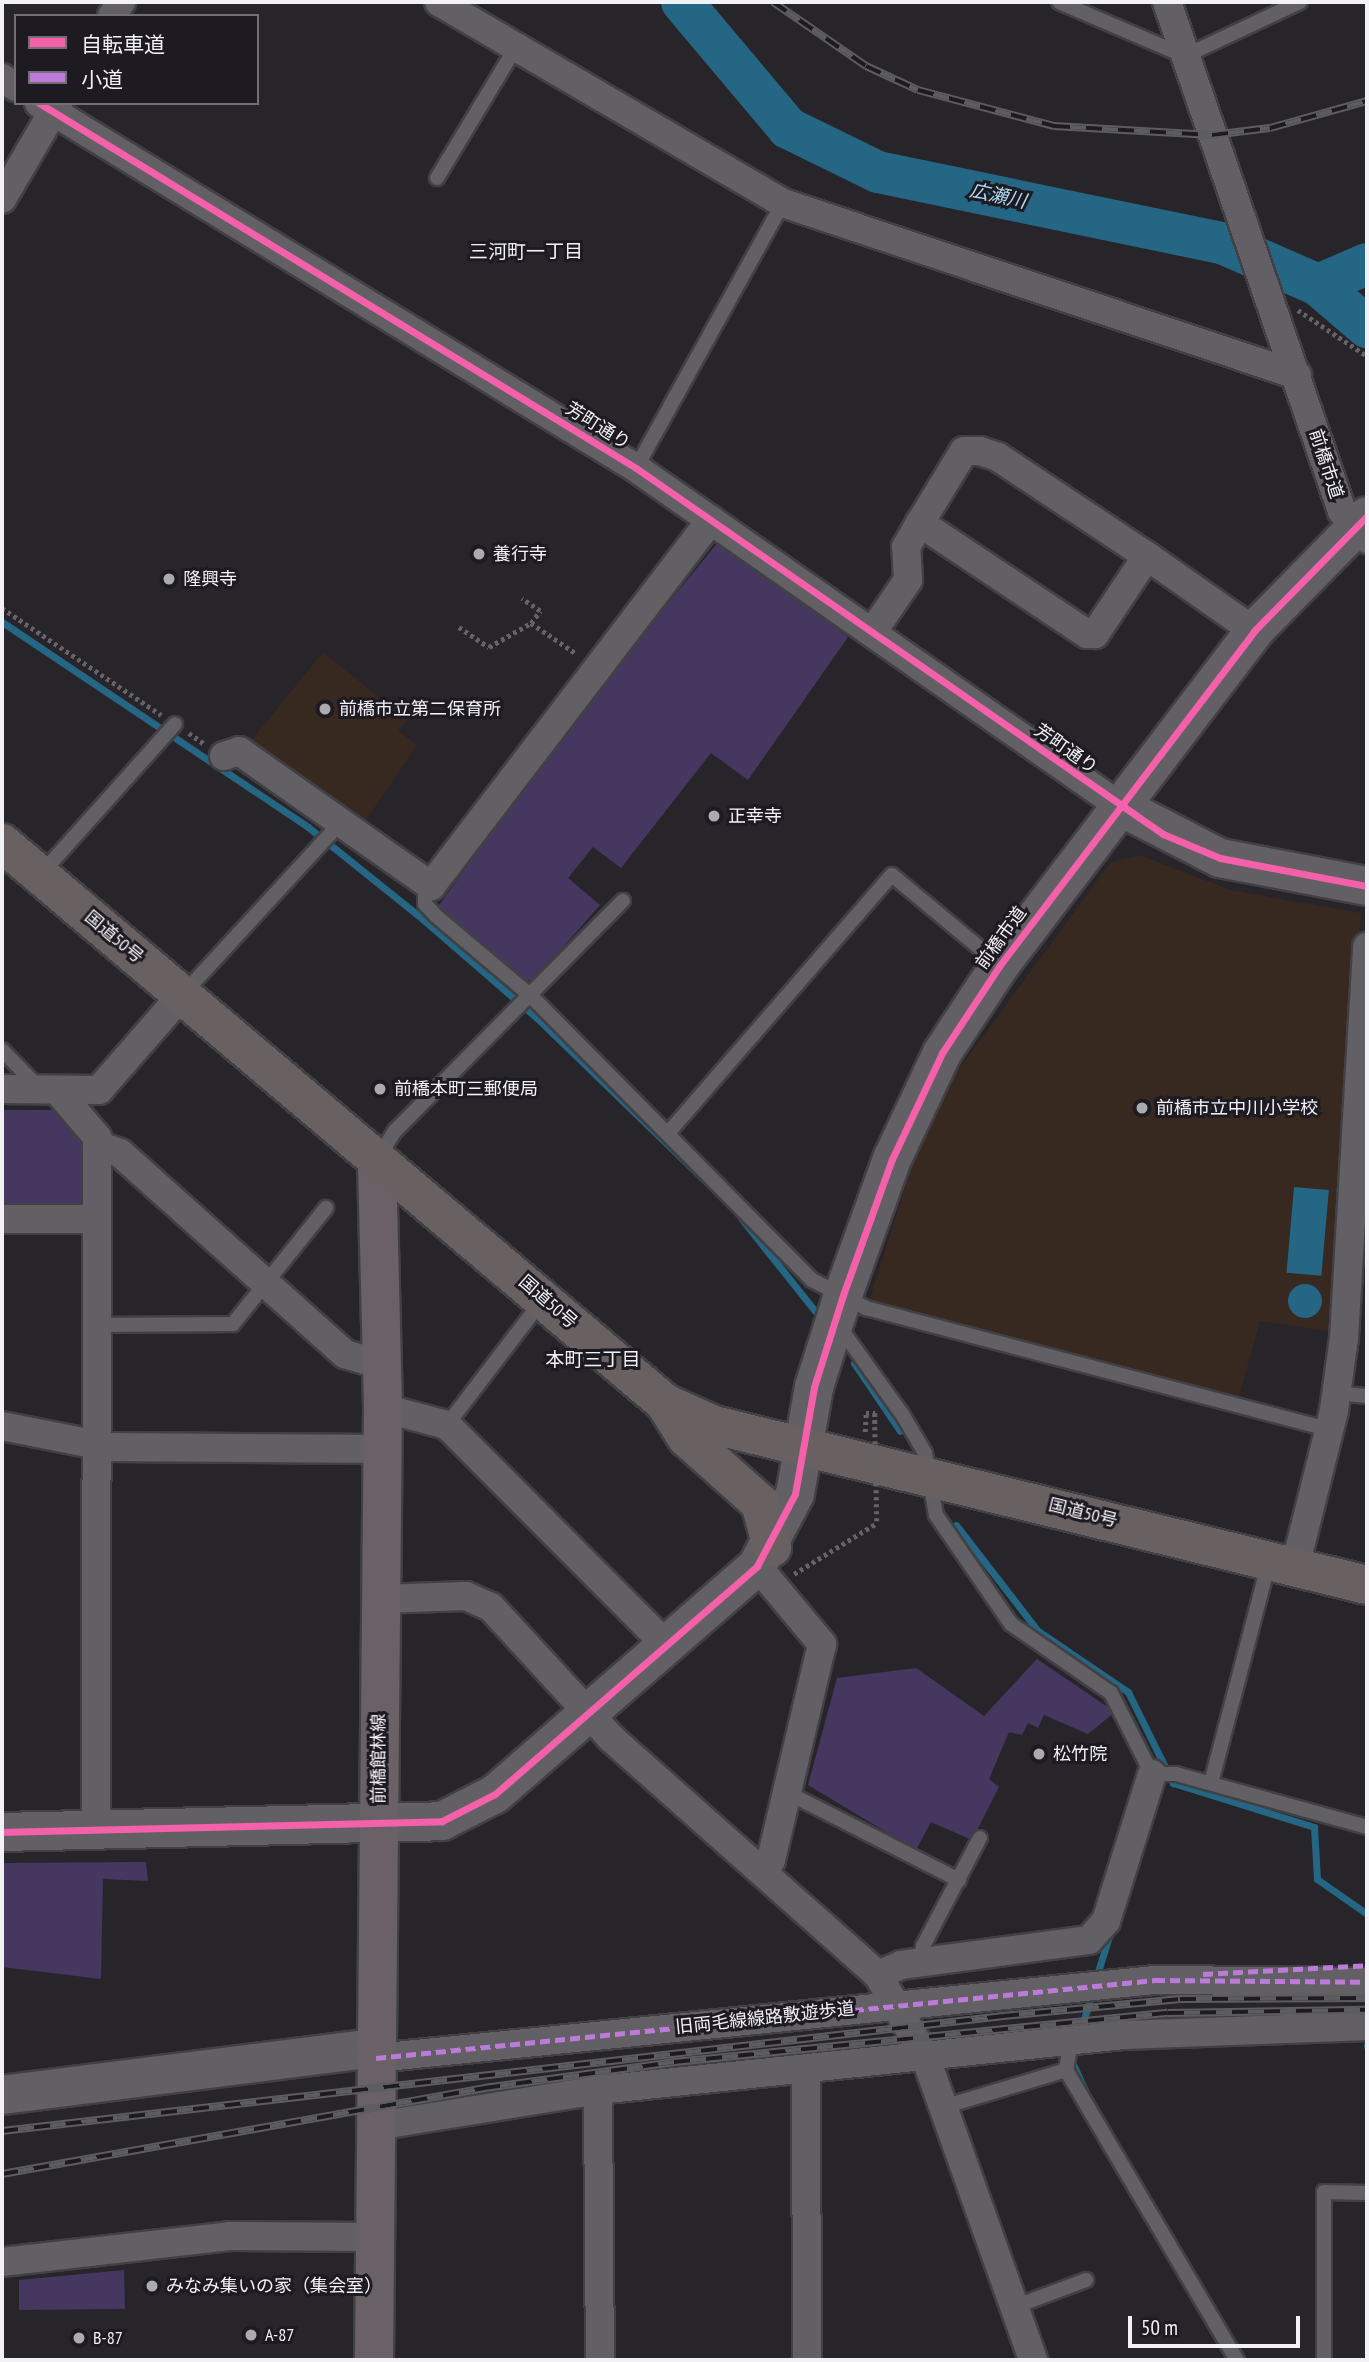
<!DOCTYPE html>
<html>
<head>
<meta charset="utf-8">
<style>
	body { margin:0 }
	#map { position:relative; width:1369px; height:2362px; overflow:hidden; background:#27252a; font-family:"PT Sans Narrow","Noto Sans JP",sans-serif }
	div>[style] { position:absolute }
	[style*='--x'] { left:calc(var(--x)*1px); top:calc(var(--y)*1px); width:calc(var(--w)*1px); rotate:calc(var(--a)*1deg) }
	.education>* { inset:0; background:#372820 }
	.green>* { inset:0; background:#463761 }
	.water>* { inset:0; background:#246684; transform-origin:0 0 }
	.round { border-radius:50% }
	.stream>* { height:7px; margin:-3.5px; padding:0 3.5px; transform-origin:3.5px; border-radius:3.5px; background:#246684 }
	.river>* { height:42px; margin:-21px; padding:0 21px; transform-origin:21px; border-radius:21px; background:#246684 }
	.path>* { height:4.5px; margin-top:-2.25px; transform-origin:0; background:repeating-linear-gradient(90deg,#646466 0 3.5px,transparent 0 7px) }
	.roads { filter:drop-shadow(2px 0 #414044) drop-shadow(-2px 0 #414044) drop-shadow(0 2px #414044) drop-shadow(0 -2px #414044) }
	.lane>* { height:14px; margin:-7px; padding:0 7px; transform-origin:7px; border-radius:7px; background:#626064 }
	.street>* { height:28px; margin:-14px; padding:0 14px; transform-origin:14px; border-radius:14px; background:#626064 }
	.secondary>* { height:38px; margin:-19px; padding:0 19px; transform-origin:19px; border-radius:19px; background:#626064 }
	.primary>* { height:38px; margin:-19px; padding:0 19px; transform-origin:19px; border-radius:19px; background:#696165 }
	.highway>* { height:38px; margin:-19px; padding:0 19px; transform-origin:19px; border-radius:19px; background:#696062 }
	.rail>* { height:8px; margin-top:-4px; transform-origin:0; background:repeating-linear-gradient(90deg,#1d1a22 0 16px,#5d5c5f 0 32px); box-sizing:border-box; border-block:2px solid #5d5c5f }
	.path-bridge>* { height:4.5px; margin-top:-2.25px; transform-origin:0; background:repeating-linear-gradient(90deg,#646466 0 3.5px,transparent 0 7px) }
	.quiet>* { height:5px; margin-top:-2.5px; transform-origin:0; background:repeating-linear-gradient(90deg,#bd7bd9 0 10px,transparent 0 15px) }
	.cycleway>* { height:7px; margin:-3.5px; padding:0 3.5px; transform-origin:3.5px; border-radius:3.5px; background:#f560ab }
	.dots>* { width:19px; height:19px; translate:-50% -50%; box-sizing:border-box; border:4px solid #1d1a22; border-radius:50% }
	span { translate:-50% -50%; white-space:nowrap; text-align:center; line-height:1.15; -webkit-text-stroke:6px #1d1a22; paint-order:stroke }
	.street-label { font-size:18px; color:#f2f1f6 }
	.poi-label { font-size:18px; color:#f2f1f6 }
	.left { translate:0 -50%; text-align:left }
	.water-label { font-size:19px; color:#afdaf1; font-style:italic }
	.neighbourhood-label { font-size:19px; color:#f2f1f6 }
	.frame { position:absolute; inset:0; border:4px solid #f2f1f6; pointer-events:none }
	.legend { position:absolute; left:14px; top:14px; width:245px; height:91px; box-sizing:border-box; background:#1d1a22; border:2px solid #727077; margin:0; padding:9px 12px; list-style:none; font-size:21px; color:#f2f1f6 }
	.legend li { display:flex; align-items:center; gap:14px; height:35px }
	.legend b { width:35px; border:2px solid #727077 }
	.scale { position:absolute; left:1128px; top:2316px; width:172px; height:32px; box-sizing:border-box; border:4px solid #f2f1f6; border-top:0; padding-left:9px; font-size:21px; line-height:24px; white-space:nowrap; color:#f2f1f6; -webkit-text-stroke:5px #1d1a22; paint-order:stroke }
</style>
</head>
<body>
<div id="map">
	<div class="education">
		<div style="clip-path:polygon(323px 652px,407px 720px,398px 731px,417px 745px,362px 826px,245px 748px)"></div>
		<div style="clip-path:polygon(1140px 855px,1230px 890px,1361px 913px,1328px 1331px,1260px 1321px,1239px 1397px,869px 1301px,912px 1166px,953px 1077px,1111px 862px)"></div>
	</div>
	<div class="green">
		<div style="clip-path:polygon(719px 541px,848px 637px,748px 780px,711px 753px,621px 868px,593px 847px,568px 878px,600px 905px,535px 979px,521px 982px,437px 908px,565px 730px)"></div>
		<div style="clip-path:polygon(2px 1110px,57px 1110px,90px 1140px,89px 1203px,81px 1212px,2px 1212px)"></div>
		<div style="clip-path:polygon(1037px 1659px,1115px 1712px,1088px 1734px,1044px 1715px,1038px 1728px,1028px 1723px,1022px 1735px,1009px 1732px,989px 1779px,999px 1787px,972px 1840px,931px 1822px,916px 1850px,808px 1785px,837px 1678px,916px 1668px,984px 1716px)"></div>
		<div style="clip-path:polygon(146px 1862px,148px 1881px,103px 1879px,101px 1979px,2px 1967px,2px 1863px)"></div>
		<div style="clip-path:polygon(124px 2270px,125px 2309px,19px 2310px,19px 2280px)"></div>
	</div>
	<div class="water">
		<div style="left:1294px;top:1187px;width:35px;height:86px;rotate:5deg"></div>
		<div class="round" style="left:1288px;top:1284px;width:34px;height:34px"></div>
	</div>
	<div class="stream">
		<div style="--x:2;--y:622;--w:368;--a:33.8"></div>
		<div style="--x:308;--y:827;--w:141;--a:38.7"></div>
		<div style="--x:418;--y:915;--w:157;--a:40.9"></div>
		<div style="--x:537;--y:1018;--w:231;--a:44.1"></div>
		<div style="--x:741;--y:1218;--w:119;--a:51.5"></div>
		<div style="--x:854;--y:1363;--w:82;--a:55.9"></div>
		<div style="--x:956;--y:1525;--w:134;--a:52.3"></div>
		<div style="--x:1038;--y:1631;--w:109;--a:34.1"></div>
		<div style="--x:1128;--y:1692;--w:102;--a:63.7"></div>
		<div style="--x:1173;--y:1783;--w:148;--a:17.3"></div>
		<div style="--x:1314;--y:1827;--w:52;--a:86.7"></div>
		<div style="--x:1317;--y:1879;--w:61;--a:35"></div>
		<div style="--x:1096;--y:1978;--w:47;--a:-72.7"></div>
		<div style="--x:1080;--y:2032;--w:41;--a:-72.9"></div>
		<div style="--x:1367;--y:2045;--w:1;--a:90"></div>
		<div style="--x:1071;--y:2060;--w:33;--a:65"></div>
	</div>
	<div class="river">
		<div style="--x:682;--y:2;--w:165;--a:49.9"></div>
		<div style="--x:788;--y:128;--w:100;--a:26.1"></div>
		<div style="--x:878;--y:172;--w:351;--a:11.7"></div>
		<div style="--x:1222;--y:243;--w:105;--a:23.6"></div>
		<div style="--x:1318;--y:285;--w:53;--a:-23.2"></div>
		<div style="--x:1318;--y:285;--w:65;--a:40.6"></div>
	</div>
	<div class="path">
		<div style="--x:1298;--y:310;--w:83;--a:33.7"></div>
		<div style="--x:2;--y:608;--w:192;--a:33.9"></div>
		<div style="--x:531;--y:623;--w:55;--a:34"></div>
		<div style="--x:459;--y:627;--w:36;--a:34"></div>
		<div style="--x:489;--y:647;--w:48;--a:-29.7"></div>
		<div style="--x:531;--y:623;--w:15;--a:-53"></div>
		<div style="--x:540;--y:611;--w:22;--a:-146"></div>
		<div style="--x:189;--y:733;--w:19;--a:35"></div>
		<div style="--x:865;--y:1432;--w:19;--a:-87"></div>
		<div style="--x:866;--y:1413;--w:9;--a:0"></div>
		<div style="--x:875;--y:1413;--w:14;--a:90"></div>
		<div style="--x:794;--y:1574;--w:97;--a:-31.6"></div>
	</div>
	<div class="roads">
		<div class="lane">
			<div style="--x:1059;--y:2;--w:137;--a:23.2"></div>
			<div style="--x:1185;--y:56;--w:127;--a:-25.2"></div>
			<div style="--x:437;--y:178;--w:153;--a:-58.9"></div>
			<div style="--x:636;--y:468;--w:303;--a:-61"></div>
			<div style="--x:41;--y:874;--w:201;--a:-48.2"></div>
			<div style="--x:425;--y:886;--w:18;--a:90"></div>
			<div style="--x:425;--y:904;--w:16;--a:47"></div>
			<div style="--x:436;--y:916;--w:124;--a:40.1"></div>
			<div style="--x:531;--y:996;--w:400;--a:45.3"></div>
			<div style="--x:812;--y:1280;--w:61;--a:27.4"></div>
			<div style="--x:866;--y:1308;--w:478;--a:14.7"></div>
			<div style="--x:183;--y:994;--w:236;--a:-47.4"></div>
			<div style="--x:2;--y:1050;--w:54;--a:45.7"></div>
			<div style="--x:669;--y:1132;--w:340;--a:-49.1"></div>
			<div style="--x:892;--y:875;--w:139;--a:39.8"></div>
			<div style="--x:378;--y:1158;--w:32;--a:-58"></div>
			<div style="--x:395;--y:1131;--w:324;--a:-45.3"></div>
			<div style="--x:96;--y:1325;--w:137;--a:-0.4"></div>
			<div style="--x:233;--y:1324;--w:149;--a:-51.3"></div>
			<div style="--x:838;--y:1325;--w:110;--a:54.3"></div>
			<div style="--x:902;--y:1414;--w:45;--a:59.5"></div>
			<div style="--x:925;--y:1453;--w:63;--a:79.9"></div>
			<div style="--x:936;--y:1515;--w:132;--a:55.5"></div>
			<div style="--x:1011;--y:1624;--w:121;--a:34.6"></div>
			<div style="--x:1111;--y:1693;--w:91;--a:63.2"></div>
			<div style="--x:1152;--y:1774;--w:24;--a:0"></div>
			<div style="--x:1176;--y:1774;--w:198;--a:15.5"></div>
			<div style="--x:1337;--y:1393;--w:30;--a:6"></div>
			<div style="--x:447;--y:1425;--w:155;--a:-52.6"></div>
			<div style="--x:1211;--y:1783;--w:228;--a:-75.3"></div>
			<div style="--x:788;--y:1793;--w:192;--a:27"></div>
			<div style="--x:921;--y:1962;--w:16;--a:-83"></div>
			<div style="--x:923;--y:1946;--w:122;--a:-62.2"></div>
			<div style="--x:1066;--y:2070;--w:337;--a:59.5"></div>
			<div style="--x:943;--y:2107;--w:128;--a:-16.7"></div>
			<div style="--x:1066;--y:2070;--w:29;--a:-80"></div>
			<div style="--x:1014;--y:2307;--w:77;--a:-20.6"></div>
			<div style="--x:1324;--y:2360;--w:168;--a:-90"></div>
			<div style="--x:1324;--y:2192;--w:43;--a:1.3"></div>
		</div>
		<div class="street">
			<div style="--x:439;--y:2;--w:398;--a:30.3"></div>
			<div style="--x:783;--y:203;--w:542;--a:18.5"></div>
			<div style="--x:1167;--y:2;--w:538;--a:71.03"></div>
			<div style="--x:1342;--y:511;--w:38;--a:48"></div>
			<div style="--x:112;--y:16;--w:17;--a:-57"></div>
			<div style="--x:2;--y:78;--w:17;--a:33"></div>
			<div style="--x:39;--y:103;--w:700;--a:31.44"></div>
			<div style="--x:636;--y:468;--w:592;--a:34.95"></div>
			<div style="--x:2;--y:199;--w:111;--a:-59.7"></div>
			<div style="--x:1147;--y:556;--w:94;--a:123.7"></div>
			<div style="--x:1095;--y:634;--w:8;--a:180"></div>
			<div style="--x:1087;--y:634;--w:201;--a:-146.4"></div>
			<div style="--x:920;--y:523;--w:84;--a:-58.6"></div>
			<div style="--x:964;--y:451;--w:16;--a:0"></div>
			<div style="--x:980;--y:451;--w:19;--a:18"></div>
			<div style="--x:998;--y:457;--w:179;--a:33.6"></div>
			<div style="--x:1147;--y:556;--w:131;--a:35"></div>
			<div style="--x:873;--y:631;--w:62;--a:-55.5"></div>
			<div style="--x:908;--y:580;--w:33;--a:-93"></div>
			<div style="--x:906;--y:547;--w:28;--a:-60"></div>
			<div style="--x:224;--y:756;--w:16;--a:-18"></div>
			<div style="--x:239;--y:751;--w:235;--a:35.1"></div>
			<div style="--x:431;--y:886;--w:461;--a:-52.6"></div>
			<div style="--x:2;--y:1089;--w:97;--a:0.6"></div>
			<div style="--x:99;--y:1090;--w:126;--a:-48.9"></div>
			<div style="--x:57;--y:1090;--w:62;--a:49.6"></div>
			<div style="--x:97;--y:1137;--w:695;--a:90.08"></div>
			<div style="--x:97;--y:1145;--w:24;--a:19"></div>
			<div style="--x:120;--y:1153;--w:302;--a:41.8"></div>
			<div style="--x:345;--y:1354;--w:39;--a:17"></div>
			<div style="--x:2;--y:1219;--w:93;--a:0"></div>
			<div style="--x:383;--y:1408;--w:66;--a:14.9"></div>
			<div style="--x:447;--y:1425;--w:310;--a:45.1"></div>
			<div style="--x:2;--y:1426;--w:108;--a:11.2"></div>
			<div style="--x:108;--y:1447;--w:275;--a:0.4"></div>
			<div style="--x:757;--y:1566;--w:102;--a:50.2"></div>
			<div style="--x:822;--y:1644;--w:222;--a:103.3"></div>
			<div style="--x:771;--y:1860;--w:15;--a:122"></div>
			<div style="--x:1295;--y:1567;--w:162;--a:-76"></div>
			<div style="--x:1334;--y:1410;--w:73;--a:-82.1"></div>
			<div style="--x:1344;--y:1338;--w:392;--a:-86.6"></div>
			<div style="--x:380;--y:1599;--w:86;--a:-2"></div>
			<div style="--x:466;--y:1596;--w:27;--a:24"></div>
			<div style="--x:491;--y:1607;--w:178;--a:47.5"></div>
			<div style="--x:611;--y:1738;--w:357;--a:41.6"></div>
			<div style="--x:878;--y:1975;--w:94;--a:59.9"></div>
			<div style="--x:925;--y:2056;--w:323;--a:70.4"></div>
			<div style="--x:878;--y:1975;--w:25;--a:-23"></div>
			<div style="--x:901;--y:1965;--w:190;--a:-7.6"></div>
			<div style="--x:1089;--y:1940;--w:25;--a:-48"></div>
			<div style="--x:1106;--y:1921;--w:154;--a:-72.6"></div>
			<div style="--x:376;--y:2058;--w:783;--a:-5.72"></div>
			<div style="--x:1155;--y:1980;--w:212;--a:0.5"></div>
			<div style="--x:806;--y:2068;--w:292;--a:89.8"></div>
			<div style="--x:598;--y:2090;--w:270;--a:89.6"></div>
			<div style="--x:376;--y:2126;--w:225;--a:-9.2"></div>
			<div style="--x:598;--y:2090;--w:529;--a:-5.97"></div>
			<div style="--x:1124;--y:2035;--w:243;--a:-2.1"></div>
			<div style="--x:2;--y:2262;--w:229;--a:-6.5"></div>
			<div style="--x:230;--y:2236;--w:145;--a:0.4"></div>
		</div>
		<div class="secondary">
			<div style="--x:1121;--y:807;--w:111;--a:27.3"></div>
			<div style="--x:1220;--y:858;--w:150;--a:10.8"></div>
			<div style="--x:2;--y:1832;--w:440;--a:-1.4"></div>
			<div style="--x:442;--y:1821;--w:59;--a:-27"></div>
			<div style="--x:495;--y:1794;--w:347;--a:-41"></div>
			<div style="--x:757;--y:1566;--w:81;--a:-62.2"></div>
			<div style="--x:795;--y:1494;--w:109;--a:-79.9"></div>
			<div style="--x:814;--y:1387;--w:96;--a:-72.5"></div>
			<div style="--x:843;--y:1295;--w:145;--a:-70.2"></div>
			<div style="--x:892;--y:1159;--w:117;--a:-64.7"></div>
			<div style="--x:942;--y:1053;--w:105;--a:-56.6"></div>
			<div style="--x:1000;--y:965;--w:420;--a:-52.7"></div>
			<div style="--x:1254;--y:631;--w:161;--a:-45.5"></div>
			<div style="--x:2;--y:2095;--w:377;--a:-7.2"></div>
		</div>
		<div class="primary">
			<div style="--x:374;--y:2360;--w:952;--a:-89.46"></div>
			<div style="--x:383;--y:1408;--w:250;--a:-91.4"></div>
		</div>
		<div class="highway">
			<div style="--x:2;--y:843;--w:868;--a:40.19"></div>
			<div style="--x:665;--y:1403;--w:54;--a:24.2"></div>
			<div style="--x:714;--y:1425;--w:672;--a:13.77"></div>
			<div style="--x:666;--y:1405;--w:39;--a:58"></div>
			<div style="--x:687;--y:1438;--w:98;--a:41.7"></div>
			<div style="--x:760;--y:1503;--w:46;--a:74.7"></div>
		</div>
	</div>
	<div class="rail">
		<div style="--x:773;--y:2;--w:113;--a:34.5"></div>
		<div style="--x:866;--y:66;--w:57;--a:24.8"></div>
		<div style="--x:918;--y:90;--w:141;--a:14.8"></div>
		<div style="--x:1054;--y:126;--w:158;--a:3.3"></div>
		<div style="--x:1212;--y:135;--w:58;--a:-6.9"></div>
		<div style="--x:1270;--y:128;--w:101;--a:-15.6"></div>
		<div style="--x:2;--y:2131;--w:1008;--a:-6.55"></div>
		<div style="--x:1003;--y:2016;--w:178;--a:-5.5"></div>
		<div style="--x:1180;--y:1999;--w:187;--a:-0.3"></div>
		<div style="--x:2;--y:2174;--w:490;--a:-10.1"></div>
		<div style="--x:484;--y:2088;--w:192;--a:-7.8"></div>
		<div style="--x:674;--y:2062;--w:496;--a:-5.7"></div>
		<div style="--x:1168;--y:2013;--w:199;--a:-0.9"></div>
	</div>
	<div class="path-bridge">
		<div style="--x:875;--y:1427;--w:96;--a:88.8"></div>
	</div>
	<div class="quiet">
		<div style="--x:1203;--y:1974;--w:164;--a:-3.1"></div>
		<div style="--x:376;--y:2058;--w:783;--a:-5.72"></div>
		<div style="--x:1155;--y:1980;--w:212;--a:0.5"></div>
	</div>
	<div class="cycleway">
		<div style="--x:39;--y:103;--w:700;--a:31.44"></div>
		<div style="--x:636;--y:468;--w:642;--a:34.78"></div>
		<div style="--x:1163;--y:834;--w:62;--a:22.8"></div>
		<div style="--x:1220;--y:858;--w:150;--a:10.8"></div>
		<div style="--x:2;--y:1832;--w:440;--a:-1.4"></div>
		<div style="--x:442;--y:1821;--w:59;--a:-27"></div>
		<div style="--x:495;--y:1794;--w:347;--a:-41"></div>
		<div style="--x:757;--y:1566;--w:81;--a:-62.2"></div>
		<div style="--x:795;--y:1494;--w:109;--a:-79.9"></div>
		<div style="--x:814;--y:1387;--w:96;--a:-72.5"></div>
		<div style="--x:843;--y:1295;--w:145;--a:-70.2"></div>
		<div style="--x:892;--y:1159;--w:117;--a:-64.7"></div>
		<div style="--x:942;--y:1053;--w:105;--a:-56.6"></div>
		<div style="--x:1000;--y:965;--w:420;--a:-52.7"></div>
		<div style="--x:1254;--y:631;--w:161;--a:-45.5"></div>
	</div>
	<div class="dots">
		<div style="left:479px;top:554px;background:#abaaaf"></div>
		<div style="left:169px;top:579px;background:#abaaaf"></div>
		<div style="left:325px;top:709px;background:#abaaaf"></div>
		<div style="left:714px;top:816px;background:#abaaaf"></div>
		<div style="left:380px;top:1089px;background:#abaaaf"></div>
		<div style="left:1142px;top:1108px;background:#abaaaf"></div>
		<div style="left:1039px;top:1754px;background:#abaaaf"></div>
		<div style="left:152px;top:2286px;background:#abaaaf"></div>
		<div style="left:251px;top:2335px;background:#abaaaf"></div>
		<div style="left:79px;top:2338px;background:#abaaaf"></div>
	</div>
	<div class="street-label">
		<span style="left:598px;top:426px;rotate:32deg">芳町通り</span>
		<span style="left:1326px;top:464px;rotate:72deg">前橋市道</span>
		<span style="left:1066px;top:749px;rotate:35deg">芳町通り</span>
		<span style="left:114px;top:937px;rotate:40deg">国道50号</span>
		<span style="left:1001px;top:938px;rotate:-54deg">前橋市道</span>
		<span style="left:548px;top:1302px;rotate:41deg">国道50号</span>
		<span style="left:1083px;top:1513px;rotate:14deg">国道50号</span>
		<span style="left:379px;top:1759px;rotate:-90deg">前橋館林線</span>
		<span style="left:765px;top:2018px;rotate:-6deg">旧両毛線線路敷遊歩道</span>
	</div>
	<div class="poi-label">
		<span class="left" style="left:493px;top:554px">養行寺</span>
		<span class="left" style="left:183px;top:579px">隆興寺</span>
		<span class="left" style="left:339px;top:709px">前橋市立第二保育所</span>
		<span class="left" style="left:728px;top:816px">正幸寺</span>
		<span class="left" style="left:394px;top:1089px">前橋本町三郵便局</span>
		<span class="left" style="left:1156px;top:1108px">前橋市立中川小学校</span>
		<span class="left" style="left:1053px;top:1754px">松竹院</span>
		<span class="left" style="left:166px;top:2286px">みなみ集いの家（集会室）</span>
		<span class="left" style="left:265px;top:2335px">A-87</span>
		<span class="left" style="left:93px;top:2338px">B-87</span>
	</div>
	<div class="water-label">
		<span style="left:998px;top:196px;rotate:12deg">広瀬川</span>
	</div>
	<div class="neighbourhood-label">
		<span style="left:526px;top:252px">三河町一丁目</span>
		<span style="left:593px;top:1360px">本町三丁目</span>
	</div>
	<div class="frame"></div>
	<ul class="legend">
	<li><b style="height:9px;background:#f560ab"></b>自転車道</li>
	<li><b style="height:9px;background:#bd7bd9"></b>小道</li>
	</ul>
	<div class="scale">50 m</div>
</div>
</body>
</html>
